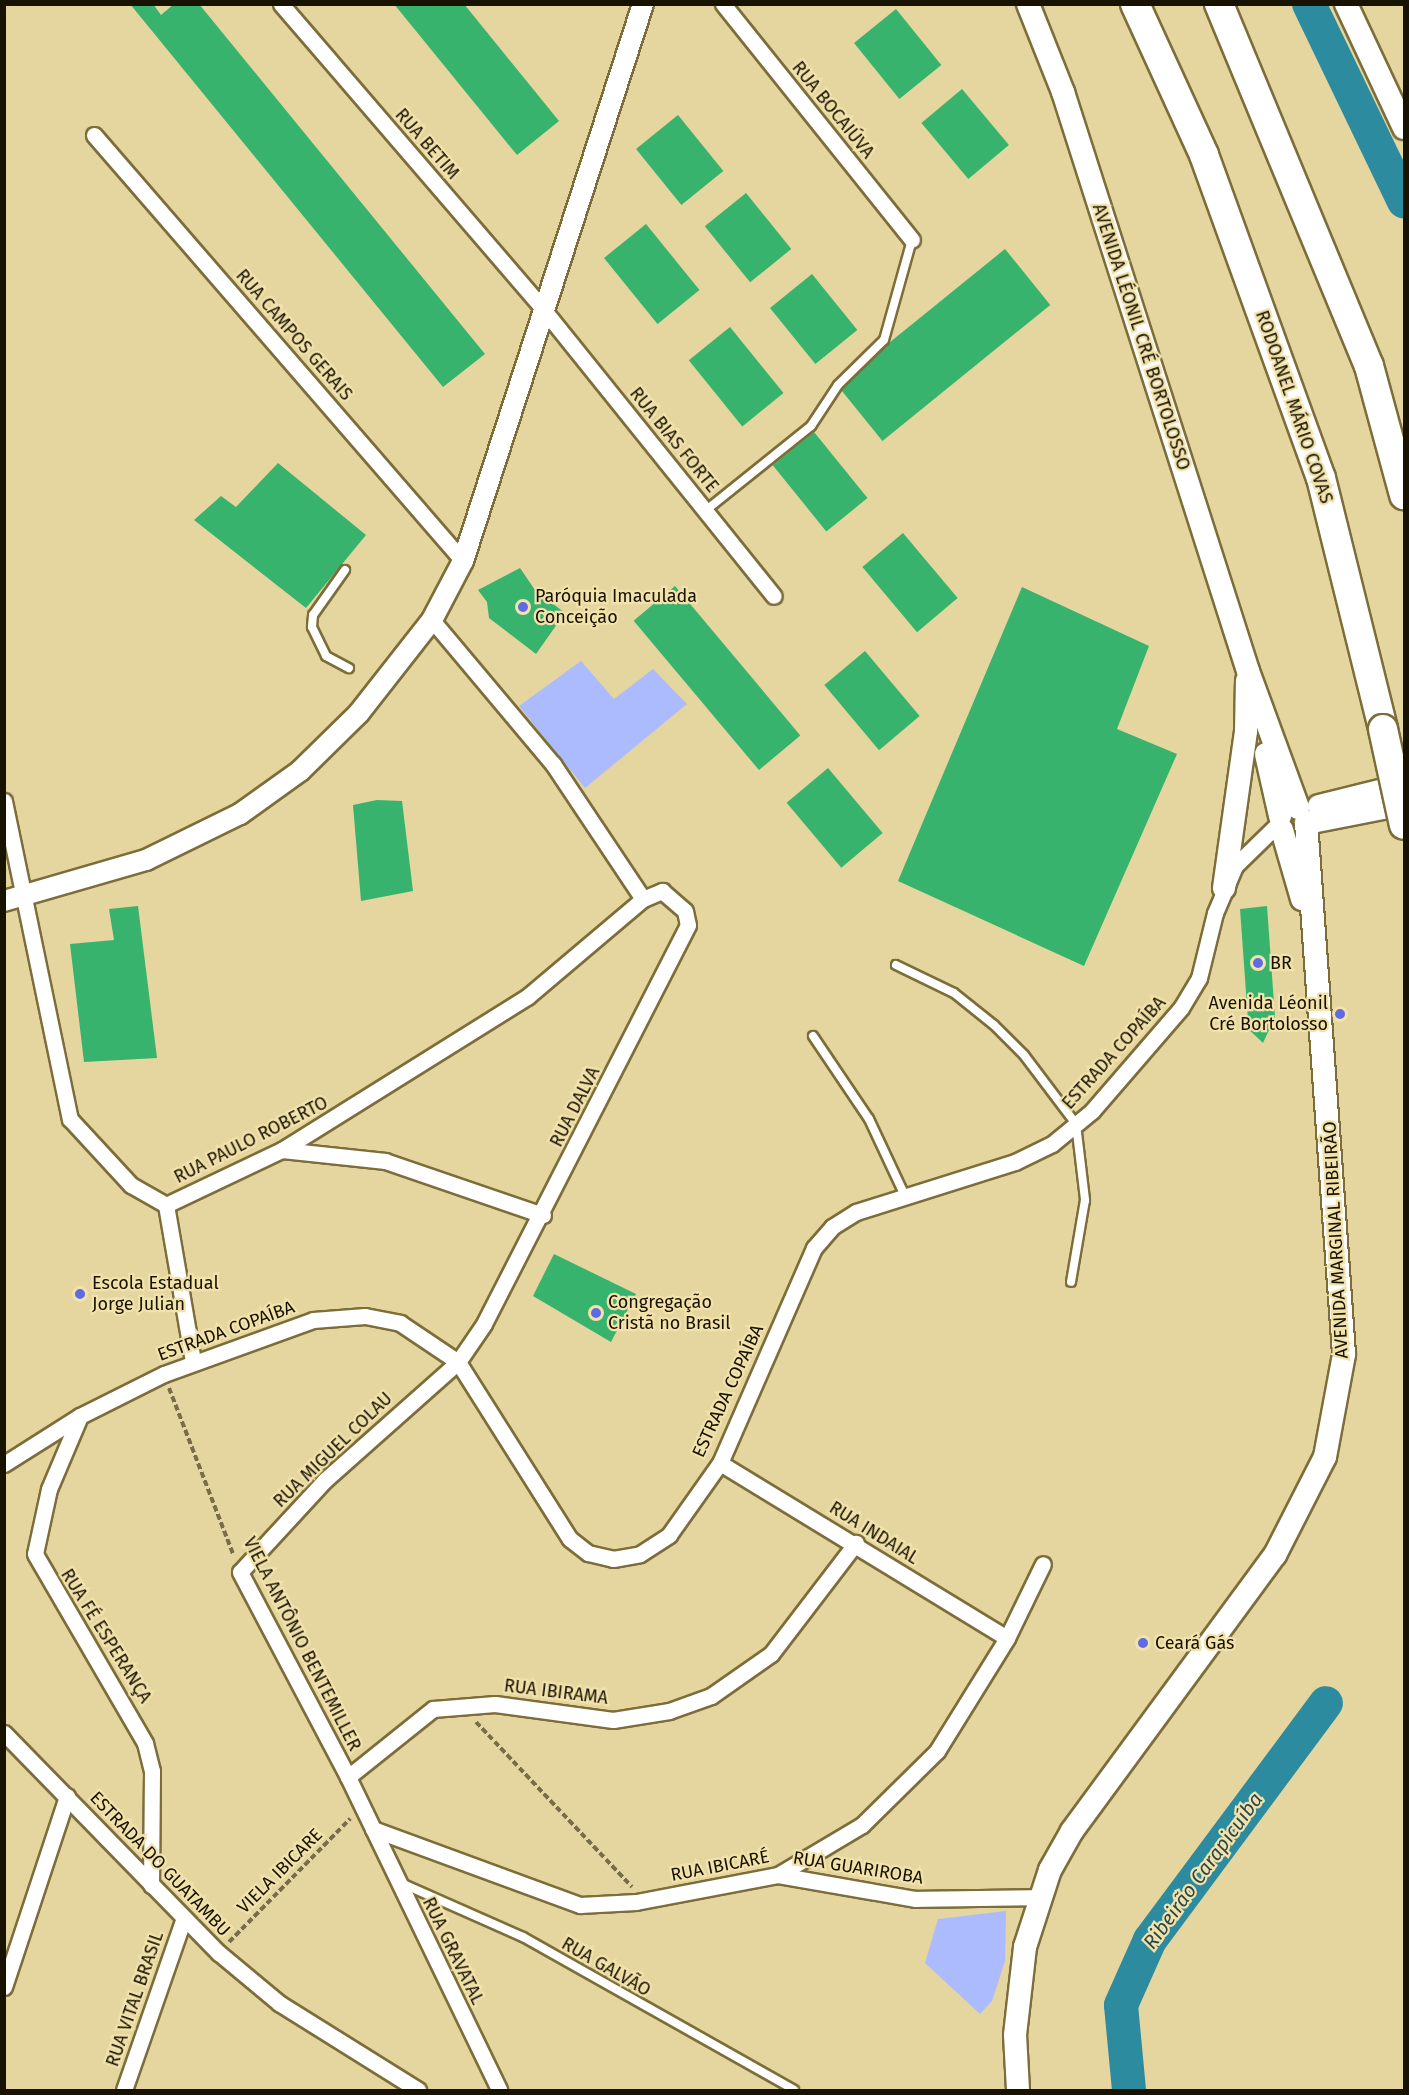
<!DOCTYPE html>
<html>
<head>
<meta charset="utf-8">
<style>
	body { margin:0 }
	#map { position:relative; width:1409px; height:2095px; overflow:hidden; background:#e5d59e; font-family:"Fira Sans",sans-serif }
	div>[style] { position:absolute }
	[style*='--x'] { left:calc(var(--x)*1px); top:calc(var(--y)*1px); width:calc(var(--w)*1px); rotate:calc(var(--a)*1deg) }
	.green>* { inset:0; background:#acbbfe }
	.river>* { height:34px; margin:-17px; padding:0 17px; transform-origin:17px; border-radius:17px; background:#2c8b9e }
	.building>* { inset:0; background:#37b36d; transform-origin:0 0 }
	.path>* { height:4px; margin-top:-2px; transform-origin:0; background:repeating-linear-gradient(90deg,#786d4a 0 6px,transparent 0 9px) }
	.roads { filter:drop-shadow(2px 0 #7c6d3a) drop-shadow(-2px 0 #7c6d3a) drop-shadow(0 2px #7c6d3a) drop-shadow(0 -2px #7c6d3a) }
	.service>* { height:8px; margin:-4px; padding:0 4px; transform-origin:4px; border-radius:4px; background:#fff }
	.minor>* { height:15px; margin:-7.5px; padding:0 7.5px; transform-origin:7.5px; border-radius:7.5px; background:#fff }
	.tertiary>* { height:20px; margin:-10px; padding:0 10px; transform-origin:10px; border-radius:10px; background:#fff }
	.secondary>* { height:22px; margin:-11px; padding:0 11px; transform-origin:11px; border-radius:11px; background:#fff }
	.motorway>* { height:28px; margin:-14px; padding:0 14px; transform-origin:14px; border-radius:14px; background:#fff }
	.bridges { filter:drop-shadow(2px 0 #7c6d3a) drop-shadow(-2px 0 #7c6d3a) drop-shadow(0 2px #7c6d3a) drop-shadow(0 -2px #7c6d3a) }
	.motorway-bridge>* { height:28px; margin:-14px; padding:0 14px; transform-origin:14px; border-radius:14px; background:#fff }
	.dots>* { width:16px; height:16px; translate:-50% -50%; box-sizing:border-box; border:3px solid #f2e2ab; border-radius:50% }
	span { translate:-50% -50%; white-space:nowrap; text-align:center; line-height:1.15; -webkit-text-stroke:4.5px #f2e2ab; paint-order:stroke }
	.street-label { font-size:18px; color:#181200 }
	.poi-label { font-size:18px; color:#181200 }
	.left { translate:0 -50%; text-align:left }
	.right { translate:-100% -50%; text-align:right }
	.water-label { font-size:20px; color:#2a464d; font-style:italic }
	.frame { position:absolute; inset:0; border:6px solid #181200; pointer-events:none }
</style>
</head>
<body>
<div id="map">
	<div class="green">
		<div style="clip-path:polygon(581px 661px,614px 699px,653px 669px,687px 704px,585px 788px,519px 706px)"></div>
		<div style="clip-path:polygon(1006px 1911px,1005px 1961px,992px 2001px,980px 2014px,925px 1963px,938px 1919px)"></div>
	</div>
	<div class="river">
		<div style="--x:1309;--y:4;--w:219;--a:64.3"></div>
		<div style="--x:1129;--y:2090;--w:85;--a:-95.4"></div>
		<div style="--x:1121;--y:2005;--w:71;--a:-66"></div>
		<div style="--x:1150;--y:1940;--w:295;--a:-53.4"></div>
	</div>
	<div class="building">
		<div style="clip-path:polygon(130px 4px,153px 4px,161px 15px,174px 4px,199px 4px,485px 354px,443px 387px)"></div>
		<div style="clip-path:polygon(394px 4px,464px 4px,559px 121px,517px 155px)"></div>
		<div style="left:896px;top:9px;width:72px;height:54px;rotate:51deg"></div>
		<div style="left:962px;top:89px;width:73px;height:53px;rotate:50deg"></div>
		<div style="left:678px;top:115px;width:72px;height:54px;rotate:51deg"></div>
		<div style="left:746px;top:193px;width:72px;height:53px;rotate:51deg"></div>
		<div style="left:646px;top:224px;width:85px;height:54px;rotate:51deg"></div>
		<div style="left:1005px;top:249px;width:72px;height:216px;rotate:51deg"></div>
		<div style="left:812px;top:274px;width:72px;height:54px;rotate:51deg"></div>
		<div style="left:730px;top:327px;width:85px;height:53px;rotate:51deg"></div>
		<div style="left:814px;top:432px;width:85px;height:53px;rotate:51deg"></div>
		<div style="clip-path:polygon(278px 463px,366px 535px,306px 608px,194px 520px,221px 496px,236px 507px)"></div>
		<div style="left:903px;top:533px;width:85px;height:53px;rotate:50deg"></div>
		<div style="clip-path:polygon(520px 568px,535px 590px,565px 613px,536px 654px,489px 618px,487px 602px,478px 590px)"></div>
		<div style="left:675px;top:586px;width:195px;height:54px;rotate:50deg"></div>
		<div style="clip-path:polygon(1022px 587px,1149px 646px,1117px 729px,1177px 754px,1084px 966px,898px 881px)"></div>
		<div style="left:865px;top:651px;width:85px;height:53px;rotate:50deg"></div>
		<div style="left:828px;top:768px;width:85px;height:54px;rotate:50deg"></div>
		<div style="clip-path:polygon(377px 800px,402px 801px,413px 891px,361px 901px,353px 805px)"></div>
		<div style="clip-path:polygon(138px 906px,157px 1058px,84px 1062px,70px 944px,114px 940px,109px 909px)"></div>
		<div style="clip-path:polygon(1267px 906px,1275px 1017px,1263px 1043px,1240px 1021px,1248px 1020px,1240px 909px)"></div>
		<div style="clip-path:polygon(554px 1254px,636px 1294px,611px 1342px,533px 1296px)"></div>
	</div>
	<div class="path">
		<div style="--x:169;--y:1388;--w:178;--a:68.9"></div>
		<div style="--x:476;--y:1722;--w:227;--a:46.6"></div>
		<div style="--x:229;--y:1942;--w:173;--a:-45.5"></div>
	</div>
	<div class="roads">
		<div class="service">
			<div style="--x:705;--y:511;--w:136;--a:-38.7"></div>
			<div style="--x:811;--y:426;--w:49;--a:-56.6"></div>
			<div style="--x:838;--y:385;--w:64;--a:-44.4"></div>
			<div style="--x:884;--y:340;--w:104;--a:-74.4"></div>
			<div style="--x:345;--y:570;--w:55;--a:125.4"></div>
			<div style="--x:313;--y:615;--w:12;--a:95"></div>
			<div style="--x:312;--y:627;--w:32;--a:64"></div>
			<div style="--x:326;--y:656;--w:26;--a:28"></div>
			<div style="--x:896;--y:965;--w:64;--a:25.8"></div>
			<div style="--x:954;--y:993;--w:51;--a:38.7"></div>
			<div style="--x:994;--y:1025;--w:42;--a:45"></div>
			<div style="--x:1024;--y:1055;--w:86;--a:53"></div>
			<div style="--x:1076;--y:1124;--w:77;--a:83.2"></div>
			<div style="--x:1085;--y:1200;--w:83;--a:99.7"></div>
			<div style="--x:813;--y:1036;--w:100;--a:56"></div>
			<div style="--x:869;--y:1119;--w:85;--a:64.9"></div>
			<div style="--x:401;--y:1883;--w:133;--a:23.9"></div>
			<div style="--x:523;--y:1937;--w:311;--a:29.4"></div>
		</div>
		<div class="minor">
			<div style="--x:281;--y:4;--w:402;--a:49.3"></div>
			<div style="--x:543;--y:309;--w:368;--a:51.2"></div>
			<div style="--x:723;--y:4;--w:302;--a:51.3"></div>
			<div style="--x:94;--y:135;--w:564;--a:49.1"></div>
			<div style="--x:432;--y:620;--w:188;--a:50"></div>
			<div style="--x:553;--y:764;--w:162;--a:56.3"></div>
			<div style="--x:4;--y:801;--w:325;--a:78.3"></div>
			<div style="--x:70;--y:1119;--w:90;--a:47.3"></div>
			<div style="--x:131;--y:1185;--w:40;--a:29.7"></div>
			<div style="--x:282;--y:1150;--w:104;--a:6.1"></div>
			<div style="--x:385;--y:1161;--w:167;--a:18.9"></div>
			<div style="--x:166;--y:1205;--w:128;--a:-25.4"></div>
			<div style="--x:282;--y:1150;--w:289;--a:-32"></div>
			<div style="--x:527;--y:997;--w:152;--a:-40.2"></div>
			<div style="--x:643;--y:899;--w:21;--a:-23"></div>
			<div style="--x:662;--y:891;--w:30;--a:41"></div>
			<div style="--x:685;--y:911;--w:14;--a:78"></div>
			<div style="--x:688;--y:925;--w:448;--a:117.1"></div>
			<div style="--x:484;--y:1324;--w:46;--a:124.4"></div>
			<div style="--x:458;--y:1362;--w:178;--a:138.4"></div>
			<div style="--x:325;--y:1480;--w:125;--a:132.7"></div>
			<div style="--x:240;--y:1572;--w:232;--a:62.2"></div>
			<div style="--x:348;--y:1777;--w:348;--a:64.2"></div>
			<div style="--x:166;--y:1205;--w:159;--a:80.2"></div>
			<div style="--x:80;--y:1416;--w:79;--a:113"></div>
			<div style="--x:49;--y:1489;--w:66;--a:102.2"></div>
			<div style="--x:35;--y:1554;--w:219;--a:59.8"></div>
			<div style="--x:145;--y:1743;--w:29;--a:76"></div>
			<div style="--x:152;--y:1771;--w:114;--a:90.5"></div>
			<div style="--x:720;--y:1463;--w:336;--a:31.4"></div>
			<div style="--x:4;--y:1464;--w:90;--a:-32.3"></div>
			<div style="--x:80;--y:1416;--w:94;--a:-26.6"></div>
			<div style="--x:164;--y:1374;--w:158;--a:-19.9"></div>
			<div style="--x:313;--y:1320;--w:52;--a:-4.4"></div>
			<div style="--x:365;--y:1316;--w:36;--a:11"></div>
			<div style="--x:400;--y:1323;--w:70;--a:33.9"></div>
			<div style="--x:458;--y:1362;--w:209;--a:57.7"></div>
			<div style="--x:570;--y:1539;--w:23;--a:38"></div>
			<div style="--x:588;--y:1553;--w:26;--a:13"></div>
			<div style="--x:613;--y:1559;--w:27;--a:-10"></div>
			<div style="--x:640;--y:1554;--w:35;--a:-33"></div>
			<div style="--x:669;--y:1535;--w:88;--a:-54.7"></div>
			<div style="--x:720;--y:1463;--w:235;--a:-66.4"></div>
			<div style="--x:814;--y:1248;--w:28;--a:-49"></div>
			<div style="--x:832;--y:1227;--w:28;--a:-32"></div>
			<div style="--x:856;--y:1212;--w:167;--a:-17.5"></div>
			<div style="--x:1015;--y:1162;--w:41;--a:-25.9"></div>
			<div style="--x:1052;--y:1144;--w:52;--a:-39.5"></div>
			<div style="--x:1092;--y:1111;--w:136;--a:-49.2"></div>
			<div style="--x:1181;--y:1008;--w:35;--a:-59"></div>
			<div style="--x:1199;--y:978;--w:67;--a:-76.2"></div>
			<div style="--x:1215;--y:913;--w:51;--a:-66.9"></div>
			<div style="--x:1235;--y:866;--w:62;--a:-44.3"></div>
			<div style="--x:4;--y:1733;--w:308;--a:45.7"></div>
			<div style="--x:219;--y:1953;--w:78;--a:39.8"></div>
			<div style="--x:279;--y:2003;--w:164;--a:32"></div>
			<div style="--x:348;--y:1777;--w:109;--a:-38.7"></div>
			<div style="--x:433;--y:1709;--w:62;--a:-4.6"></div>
			<div style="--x:495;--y:1704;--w:119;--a:7.7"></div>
			<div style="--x:613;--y:1720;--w:57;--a:-9.1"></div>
			<div style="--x:669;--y:1711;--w:45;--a:-19.7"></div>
			<div style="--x:711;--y:1696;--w:73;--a:-35"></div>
			<div style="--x:771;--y:1654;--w:140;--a:-52.6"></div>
			<div style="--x:373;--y:1829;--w:221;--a:20.2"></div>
			<div style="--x:580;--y:1905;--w:56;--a:-3.1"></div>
			<div style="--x:636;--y:1902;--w:145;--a:-10.8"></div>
			<div style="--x:778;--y:1875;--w:98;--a:-30.8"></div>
			<div style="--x:862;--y:1825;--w:105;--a:-44.6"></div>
			<div style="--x:937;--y:1751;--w:133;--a:-58.2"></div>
			<div style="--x:1007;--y:1638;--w:82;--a:-64.1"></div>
			<div style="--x:778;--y:1875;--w:140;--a:9.9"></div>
			<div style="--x:916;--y:1899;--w:125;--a:-0.9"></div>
			<div style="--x:4;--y:1987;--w:201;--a:-71.7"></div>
			<div style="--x:124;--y:2090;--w:179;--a:-70.8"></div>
		</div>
		<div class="tertiary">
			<div style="--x:4;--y:901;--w:148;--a:-16.1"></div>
			<div style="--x:146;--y:860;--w:105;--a:-26.1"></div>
			<div style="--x:240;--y:814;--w:74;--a:-35.6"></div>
			<div style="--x:300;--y:771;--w:83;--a:-44.5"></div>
			<div style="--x:359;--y:713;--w:118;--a:-51.9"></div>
			<div style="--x:432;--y:620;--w:67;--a:-62.3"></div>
			<div style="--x:463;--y:561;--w:585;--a:-72.09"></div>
		</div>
		<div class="secondary">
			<div style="--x:1028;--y:4;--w:95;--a:68.3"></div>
			<div style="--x:1063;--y:92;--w:608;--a:72.28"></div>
			<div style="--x:1248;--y:671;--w:146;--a:69.9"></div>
			<div style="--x:1346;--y:4;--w:137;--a:64.9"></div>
			<div style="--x:1266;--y:754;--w:64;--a:77.3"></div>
			<div style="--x:1319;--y:806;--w:88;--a:-13.9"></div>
			<div style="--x:1282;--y:830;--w:72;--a:73.8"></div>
			<div style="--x:1224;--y:888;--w:159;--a:-82"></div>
			<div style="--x:1246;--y:731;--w:50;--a:-88.9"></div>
			<div style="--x:1018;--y:2090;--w:55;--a:-93.1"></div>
			<div style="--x:1015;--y:2035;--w:89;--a:-83.5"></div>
			<div style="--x:1025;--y:1947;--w:81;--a:-72"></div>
			<div style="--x:1050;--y:1870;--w:45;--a:-60.6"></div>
			<div style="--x:1072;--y:1831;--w:343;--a:-53.7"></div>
			<div style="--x:1275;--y:1555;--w:110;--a:-63"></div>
			<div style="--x:1325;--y:1457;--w:105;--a:-79.5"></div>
			<div style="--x:1344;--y:1354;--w:532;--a:-94.09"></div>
			<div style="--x:1306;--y:823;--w:100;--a:-11"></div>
		</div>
		<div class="motorway">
			<div style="--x:1135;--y:4;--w:166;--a:65.4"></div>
			<div style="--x:1204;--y:155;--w:344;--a:70.1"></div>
			<div style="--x:1321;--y:478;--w:259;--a:76.1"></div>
			<div style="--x:1219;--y:4;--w:392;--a:67.5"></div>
			<div style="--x:1369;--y:366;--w:134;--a:74.8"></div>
		</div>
	</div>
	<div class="bridges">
		<div class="motorway-bridge">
			<div style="--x:1383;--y:729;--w:98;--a:77.7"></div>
		</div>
	</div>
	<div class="dots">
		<div style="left:523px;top:607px;background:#5d6ce3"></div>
		<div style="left:1258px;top:963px;background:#5d6ce3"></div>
		<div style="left:1340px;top:1014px;background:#5d6ce3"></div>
		<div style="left:80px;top:1294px;background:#5d6ce3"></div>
		<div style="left:596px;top:1313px;background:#5d6ce3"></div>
		<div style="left:1143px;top:1643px;background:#5d6ce3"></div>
	</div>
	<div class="street-label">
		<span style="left:833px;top:110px;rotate:51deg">RUA BOCAIÚVA</span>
		<span style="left:427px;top:144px;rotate:49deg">RUA BETIM</span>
		<span style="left:294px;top:335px;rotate:49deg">RUA CAMPOS GERAIS</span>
		<span style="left:1141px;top:337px;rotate:72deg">AVENIDA LÉONIL CRÉ BORTOLOSSO</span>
		<span style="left:1294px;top:407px;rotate:71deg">RODOANEL MÁRIO COVAS</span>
		<span style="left:674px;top:440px;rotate:51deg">RUA BIAS FORTE</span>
		<span style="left:1114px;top:1053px;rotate:-48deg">ESTRADA COPAÍBA</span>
		<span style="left:575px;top:1107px;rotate:-63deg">RUA DALVA</span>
		<span style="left:251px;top:1140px;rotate:-27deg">RUA PAULO ROBERTO</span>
		<span style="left:1336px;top:1240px;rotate:-93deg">AVENIDA MARGINAL RIBEIRÃO</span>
		<span style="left:226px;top:1331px;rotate:-20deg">ESTRADA COPAÍBA</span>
		<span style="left:728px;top:1391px;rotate:-65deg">ESTRADA COPAÍBA</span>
		<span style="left:333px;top:1450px;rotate:-44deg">RUA MIGUEL COLAU</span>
		<span style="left:874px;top:1533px;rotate:32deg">RUA INDAIAL</span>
		<span style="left:106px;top:1636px;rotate:58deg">RUA FÉ ESPERANÇA</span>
		<span style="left:302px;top:1644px;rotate:63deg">VIELA ANTÔNIO BENTEMILLER</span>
		<span style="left:556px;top:1692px;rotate:7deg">RUA IBIRAMA</span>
		<span style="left:160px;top:1864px;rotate:46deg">ESTRADA DO GUATAMBU</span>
		<span style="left:720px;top:1866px;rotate:-11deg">RUA IBICARÉ</span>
		<span style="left:858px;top:1868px;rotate:9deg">RUA GUARIROBA</span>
		<span style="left:280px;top:1871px;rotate:-45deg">VIELA IBICARE</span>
		<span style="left:453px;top:1951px;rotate:64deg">RUA GRAVATAL</span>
		<span style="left:606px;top:1967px;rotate:30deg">RUA GALVÃO</span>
		<span style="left:135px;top:1999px;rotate:-71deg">RUA VITAL BRASIL</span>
	</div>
	<div class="poi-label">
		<span class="left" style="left:535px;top:607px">Paróquia Imaculada<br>Conceição</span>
		<span class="left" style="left:1270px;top:963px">BR</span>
		<span class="right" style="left:1328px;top:1014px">Avenida Léonil<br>Cré Bortolosso</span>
		<span class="left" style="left:92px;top:1294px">Escola Estadual<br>Jorge Julian</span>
		<span class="left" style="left:608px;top:1313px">Congregação<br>Cristã no Brasil</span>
		<span class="left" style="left:1155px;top:1643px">Ceará Gás</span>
	</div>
	<div class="water-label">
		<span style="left:1203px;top:1871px;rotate:-54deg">Ribeirão Carapicuíba</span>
	</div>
	<div class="frame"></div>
</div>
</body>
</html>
